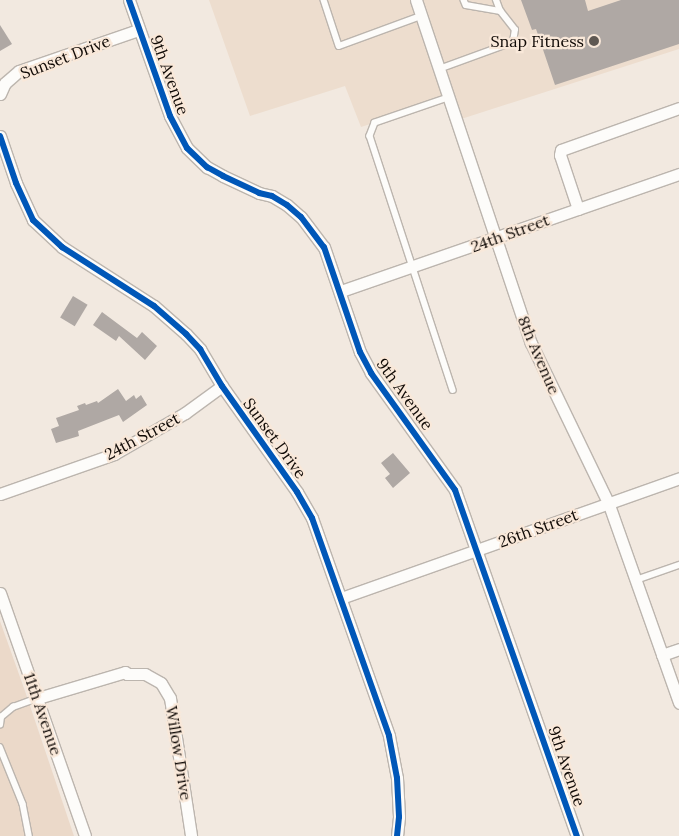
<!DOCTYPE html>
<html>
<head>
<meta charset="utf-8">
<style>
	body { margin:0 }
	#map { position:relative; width:679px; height:836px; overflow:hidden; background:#f2e9e0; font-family:Lora,serif }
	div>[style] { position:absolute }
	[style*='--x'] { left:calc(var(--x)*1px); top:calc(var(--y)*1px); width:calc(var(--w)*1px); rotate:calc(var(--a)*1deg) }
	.built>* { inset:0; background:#edddce }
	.green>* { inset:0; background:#ebd9c9 }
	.building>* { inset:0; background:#afa8a4; transform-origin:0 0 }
	.roads { filter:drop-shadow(1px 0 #bcb5ae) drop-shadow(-1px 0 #bcb5ae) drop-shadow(0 1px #bcb5ae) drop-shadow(0 -1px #bcb5ae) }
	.lane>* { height:5.5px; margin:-2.75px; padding:0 2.75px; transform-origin:2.75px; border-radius:2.75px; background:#fdfcfa }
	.street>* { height:11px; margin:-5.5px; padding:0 5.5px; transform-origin:5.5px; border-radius:5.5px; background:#fdfcfa }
	.cycleway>* { height:6px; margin:-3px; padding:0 3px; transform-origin:3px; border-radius:3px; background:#0057b8 }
	.dots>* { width:14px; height:14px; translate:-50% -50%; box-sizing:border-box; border:2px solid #f9e8d9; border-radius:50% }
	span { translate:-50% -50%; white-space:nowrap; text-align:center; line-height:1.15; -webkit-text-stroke:4.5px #f9e8d9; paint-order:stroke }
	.poi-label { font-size:16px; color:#100a06 }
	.right { translate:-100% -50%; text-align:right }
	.street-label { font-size:16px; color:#100a06 }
</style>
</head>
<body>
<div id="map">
	<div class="built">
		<div style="clip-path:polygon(209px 0,679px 0,679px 49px,455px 121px,448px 99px,361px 127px,345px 86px,250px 116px)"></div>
	</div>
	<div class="green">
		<div style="clip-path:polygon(0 621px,25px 691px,74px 836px,0 836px)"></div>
	</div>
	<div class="building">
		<div style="clip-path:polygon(521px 0,585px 0,588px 11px,621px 0,679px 0,679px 44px,555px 85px,536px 29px,532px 30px)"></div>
		<div style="clip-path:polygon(0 25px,12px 44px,0 51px)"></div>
		<div style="left:73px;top:296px;width:17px;height:25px;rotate:31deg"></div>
		<div style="clip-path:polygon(102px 312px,137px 338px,142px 332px,157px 346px,145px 360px,119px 336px,116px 341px,93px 325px)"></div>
		<div style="clip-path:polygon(118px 389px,126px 401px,134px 395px,136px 399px,141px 395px,147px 405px,123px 422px,119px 415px,78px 431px,79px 436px,56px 443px,51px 429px,59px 426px,56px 418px,79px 410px,77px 406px,85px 403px,86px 405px,97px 401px,98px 403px)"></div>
		<div style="clip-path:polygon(393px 453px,410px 473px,393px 488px,385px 478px,390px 474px,381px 463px)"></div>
	</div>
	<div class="roads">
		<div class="lane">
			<div style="--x:324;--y:0;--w:48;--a:71.9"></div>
			<div style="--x:339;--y:46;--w:87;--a:-20.1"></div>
			<div style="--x:464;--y:0;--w:5;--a:68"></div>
			<div style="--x:466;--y:5;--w:35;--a:10"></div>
			<div style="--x:439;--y:69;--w:79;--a:-20"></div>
			<div style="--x:513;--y:42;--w:12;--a:-81"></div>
			<div style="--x:515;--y:30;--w:24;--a:-128"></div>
			<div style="--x:500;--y:11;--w:12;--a:-110"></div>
			<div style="--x:448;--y:98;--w:77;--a:161.1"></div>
			<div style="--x:375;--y:123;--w:14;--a:111"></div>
			<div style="--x:370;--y:136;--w:267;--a:71.9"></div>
			<div style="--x:636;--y:580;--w:46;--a:-19.2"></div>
			<div style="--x:0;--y:725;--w:8;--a:-83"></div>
			<div style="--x:1;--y:717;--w:16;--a:-40"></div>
			<div style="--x:13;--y:707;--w:27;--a:-20"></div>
			<div style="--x:0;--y:747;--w:61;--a:68"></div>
			<div style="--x:23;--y:804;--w:33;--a:79"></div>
		</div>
		<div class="street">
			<div style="--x:129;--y:0;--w:123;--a:70.5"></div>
			<div style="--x:170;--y:116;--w:36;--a:62"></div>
			<div style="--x:187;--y:148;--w:28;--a:44"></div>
			<div style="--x:207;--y:167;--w:18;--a:29"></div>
			<div style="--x:223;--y:176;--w:40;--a:25"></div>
			<div style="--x:259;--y:193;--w:13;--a:13"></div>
			<div style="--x:272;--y:196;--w:17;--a:31"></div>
			<div style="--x:287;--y:205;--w:18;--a:41"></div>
			<div style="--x:301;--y:217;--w:38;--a:53"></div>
			<div style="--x:324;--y:247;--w:111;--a:71.1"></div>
			<div style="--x:360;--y:352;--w:24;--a:62"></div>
			<div style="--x:371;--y:373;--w:144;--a:54.3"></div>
			<div style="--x:455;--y:490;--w:367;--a:70.6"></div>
			<div style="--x:416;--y:0;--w:362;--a:71.5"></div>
			<div style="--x:531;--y:343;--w:177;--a:64.2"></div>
			<div style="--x:608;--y:502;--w:213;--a:70.5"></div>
			<div style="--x:0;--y:94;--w:12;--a:-66"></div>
			<div style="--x:5;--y:83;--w:18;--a:-41"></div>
			<div style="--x:19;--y:71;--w:126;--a:-19"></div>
			<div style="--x:0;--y:136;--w:50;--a:71.2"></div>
			<div style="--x:16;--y:183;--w:41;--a:65.3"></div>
			<div style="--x:33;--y:220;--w:40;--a:43"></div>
			<div style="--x:62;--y:247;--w:109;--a:32.7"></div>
			<div style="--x:154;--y:306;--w:43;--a:41.2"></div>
			<div style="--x:186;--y:334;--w:21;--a:47"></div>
			<div style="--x:200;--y:349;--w:43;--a:59.3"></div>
			<div style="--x:222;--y:386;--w:130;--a:54.7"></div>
			<div style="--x:297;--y:492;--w:30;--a:60"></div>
			<div style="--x:312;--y:518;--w:231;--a:70.5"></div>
			<div style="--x:389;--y:736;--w:43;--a:79.2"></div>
			<div style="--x:397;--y:778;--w:39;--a:87"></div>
			<div style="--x:399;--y:817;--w:19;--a:96"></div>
			<div style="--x:578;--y:209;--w:57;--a:-108.4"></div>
			<div style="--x:560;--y:155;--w:5;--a:-79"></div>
			<div style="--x:561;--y:150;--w:125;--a:-19.6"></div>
			<div style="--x:341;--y:291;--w:358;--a:-19.1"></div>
			<div style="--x:0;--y:494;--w:121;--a:-19.3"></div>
			<div style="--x:114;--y:454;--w:82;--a:-30"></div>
			<div style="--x:185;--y:413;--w:46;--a:-36.1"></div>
			<div style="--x:0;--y:593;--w:257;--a:70.7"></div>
			<div style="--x:341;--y:598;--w:359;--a:-19.5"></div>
			<div style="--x:662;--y:655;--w:18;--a:-19"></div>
			<div style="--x:38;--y:698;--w:91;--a:-16.6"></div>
			<div style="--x:125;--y:672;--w:3;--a:45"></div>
			<div style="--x:127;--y:674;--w:18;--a:0"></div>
			<div style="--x:145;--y:674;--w:18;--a:29"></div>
			<div style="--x:161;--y:683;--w:17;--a:59"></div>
			<div style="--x:170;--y:698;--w:140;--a:81.3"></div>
		</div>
	</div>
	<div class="cycleway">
		<div style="--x:129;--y:0;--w:123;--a:70.5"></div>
		<div style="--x:170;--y:116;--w:36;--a:62"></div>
		<div style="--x:187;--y:148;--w:28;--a:44"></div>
		<div style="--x:207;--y:167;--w:18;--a:29"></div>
		<div style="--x:223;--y:176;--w:40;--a:25"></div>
		<div style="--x:259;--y:193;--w:13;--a:13"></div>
		<div style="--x:272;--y:196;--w:17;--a:31"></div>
		<div style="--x:287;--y:205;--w:18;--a:41"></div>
		<div style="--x:301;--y:217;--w:38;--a:53"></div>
		<div style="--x:324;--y:247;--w:111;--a:71.1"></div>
		<div style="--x:360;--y:352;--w:24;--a:62"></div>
		<div style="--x:371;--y:373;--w:144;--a:54.3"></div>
		<div style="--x:455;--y:490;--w:367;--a:70.6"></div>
		<div style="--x:0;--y:136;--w:50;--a:71.2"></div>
		<div style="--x:16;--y:183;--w:41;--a:65.3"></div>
		<div style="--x:33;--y:220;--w:40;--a:43"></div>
		<div style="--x:62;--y:247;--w:109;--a:32.7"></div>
		<div style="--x:154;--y:306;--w:43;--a:41.2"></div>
		<div style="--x:186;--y:334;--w:21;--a:47"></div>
		<div style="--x:200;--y:349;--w:43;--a:59.3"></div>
		<div style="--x:222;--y:386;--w:130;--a:54.7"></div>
		<div style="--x:297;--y:492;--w:30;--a:60"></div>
		<div style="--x:312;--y:518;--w:231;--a:70.5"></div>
		<div style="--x:389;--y:736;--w:43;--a:79.2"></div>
		<div style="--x:397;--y:778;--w:39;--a:87"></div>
		<div style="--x:399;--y:817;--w:19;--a:96"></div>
	</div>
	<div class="dots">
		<div style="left:594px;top:41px;background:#5f5852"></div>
	</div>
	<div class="poi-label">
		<span class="right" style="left:584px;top:41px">Snap Fitness</span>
	</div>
	<div class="street-label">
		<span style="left:65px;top:57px;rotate:-21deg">Sunset Drive</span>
		<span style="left:170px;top:75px;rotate:70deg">9th Avenue</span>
		<span style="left:510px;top:233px;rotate:-20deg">24th Street</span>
		<span style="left:539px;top:355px;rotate:67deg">8th Avenue</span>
		<span style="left:405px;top:394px;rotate:54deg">9th Avenue</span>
		<span style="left:142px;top:436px;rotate:-28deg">24th Street</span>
		<span style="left:275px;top:438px;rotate:54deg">Sunset Drive</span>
		<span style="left:538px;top:528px;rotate:-20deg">26th Street</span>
		<span style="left:43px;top:714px;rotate:71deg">11th Avenue</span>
		<span style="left:179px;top:753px;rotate:81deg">Willow Drive</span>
		<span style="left:567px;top:766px;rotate:71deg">9th Avenue</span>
	</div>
</div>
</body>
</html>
